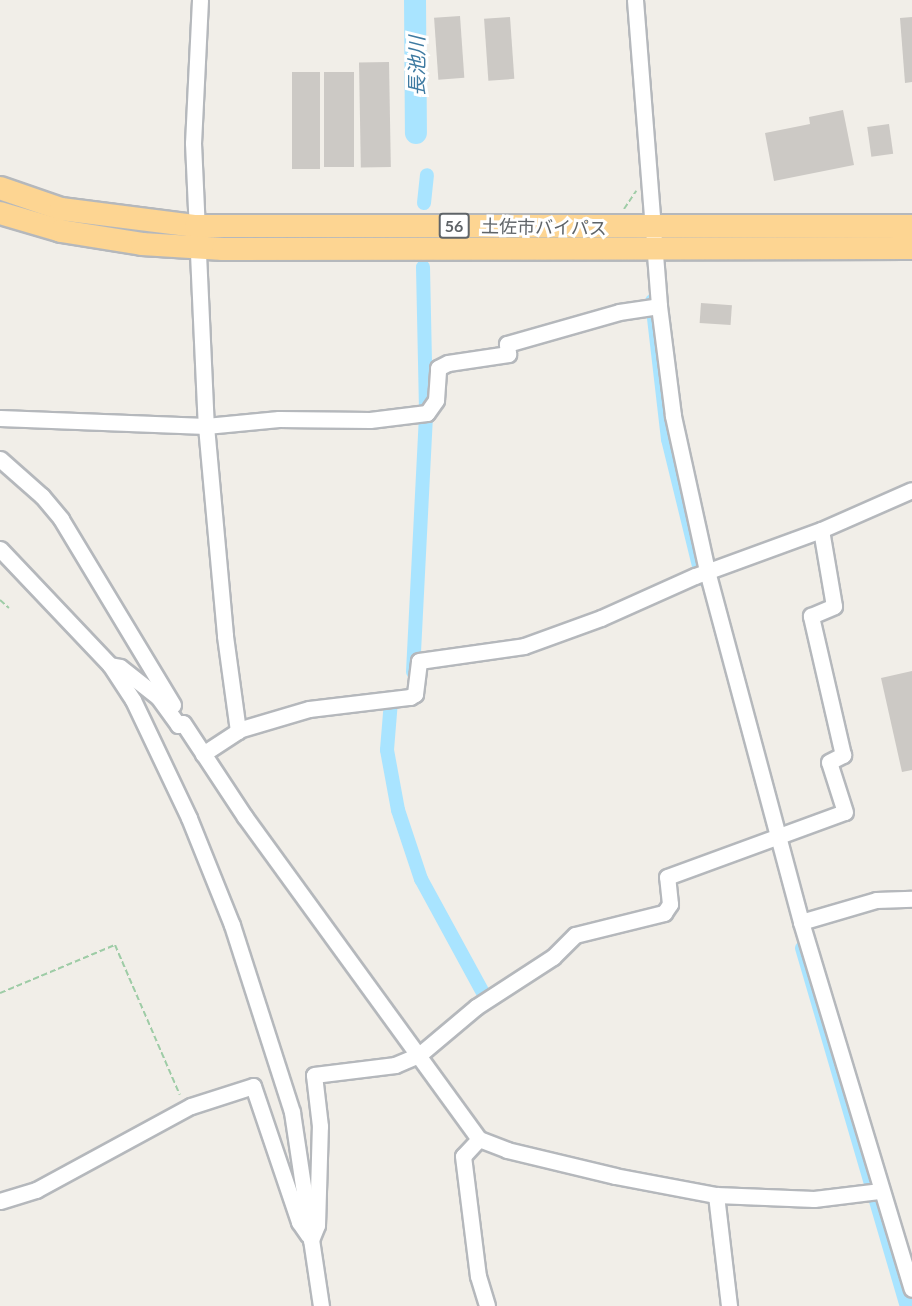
<!DOCTYPE html>
<html>
<head>
<meta charset="utf-8">
<style>
	body { margin:0 }
	#map { position:relative; width:912px; height:1306px; overflow:hidden; background:#f1eee8; font-family:Lato,"Noto Sans JP",sans-serif }
	div>[style] { position:absolute }
	[style*='--x'] { left:calc(var(--x)*1px); top:calc(var(--y)*1px); width:calc(var(--w)*1px); rotate:calc(var(--a)*1deg) }
	.canal>* { height:14px; margin:-7px; padding:0 7px; transform-origin:7px; border-radius:7px; background:#a9e4ff }
	.river>* { height:22px; margin:-11px; padding:0 11px; transform-origin:11px; border-radius:11px; background:#a9e4ff }
	.building>* { inset:0; background:#ccc9c5; transform-origin:0 0 }
	.path>* { height:2px; margin-top:-1px; transform-origin:0; background:repeating-linear-gradient(90deg,#9ecca6 0 6px,transparent 0 9px) }
	.roads { filter:drop-shadow(2px 0 #b5b8bc) drop-shadow(-2px 0 #b5b8bc) drop-shadow(0 2px #b5b8bc) drop-shadow(0 -2px #b5b8bc) }
	.minor>* { height:15px; margin:-7.5px; padding:0 7.5px; transform-origin:7.5px; border-radius:7.5px; background:#fff }
	.highway>* { height:22px; margin:-11px; padding:0 11px; transform-origin:11px; border-radius:11px; background:#fdd592 }
	span { translate:-50% -50%; white-space:nowrap; text-align:center; line-height:1.15; -webkit-text-stroke:6px #fff; paint-order:stroke }
	.shield-label span { padding:2px 4px; background:#fff; border:2px solid; border-radius:4px; -webkit-text-stroke-width:0 }
	.shield-label { font-size:16px; color:#5f6468; font-weight:700 }
	.street-label { font-size:18px; color:#5f6468 }
	.water-label { font-size:20px; color:#3e7aa1; font-style:italic }
</style>
</head>
<body>
<div id="map">
	<div class="canal">
		<div style="--x:424;--y:203;--w:28;--a:-84"></div>
		<div style="--x:423;--y:267;--w:143;--a:88.8"></div>
		<div style="--x:652;--y:301;--w:139;--a:83.4"></div>
		<div style="--x:668;--y:439;--w:144;--a:76.3"></div>
		<div style="--x:413;--y:672;--w:256;--a:-87.1"></div>
		<div style="--x:391;--y:701;--w:49;--a:94.7"></div>
		<div style="--x:387;--y:750;--w:61;--a:79.6"></div>
		<div style="--x:398;--y:810;--w:73;--a:71.6"></div>
		<div style="--x:421;--y:879;--w:128;--a:61.4"></div>
		<div style="--x:802;--y:948;--w:373;--a:73.7"></div>
	</div>
	<div class="river">
		<div style="--x:415;--y:0;--w:133;--a:89.6"></div>
	</div>
	<div class="building">
		<div style="left:460px;top:16px;width:62px;height:26px;rotate:86deg"></div>
		<div style="left:510px;top:17px;width:62px;height:26px;rotate:86deg"></div>
		<div style="clip-path:polygon(912px 17px,912px 82px,905px 83px,900px 18px)"></div>
		<div style="left:389px;top:62px;width:105px;height:30px;rotate:89deg"></div>
		<div style="left:292px;top:72px;width:28px;height:97px"></div>
		<div style="left:324px;top:72px;width:30px;height:95px"></div>
		<div style="clip-path:polygon(843px 110px,854px 165px,774px 181px,765px 133px,810px 124px,809px 117px)"></div>
		<div style="left:889px;top:124px;width:30px;height:22px;rotate:82deg"></div>
		<div style="left:701px;top:303px;width:31px;height:20px;rotate:4deg"></div>
		<div style="clip-path:polygon(912px 671px,912px 770px,902px 772px,881px 678px)"></div>
	</div>
	<div class="path">
		<div style="--x:624;--y:209;--w:22;--a:-56"></div>
		<div style="--x:0;--y:600;--w:12;--a:42"></div>
		<div style="--x:0;--y:993;--w:125;--a:-22.7"></div>
		<div style="--x:115;--y:945;--w:163;--a:66.6"></div>
	</div>
	<div class="roads">
		<div class="minor">
			<div style="--x:200;--y:0;--w:143;--a:92.8"></div>
			<div style="--x:193;--y:143;--w:283;--a:87.4"></div>
			<div style="--x:206;--y:426;--w:211;--a:84.8"></div>
			<div style="--x:225;--y:636;--w:96;--a:82.2"></div>
			<div style="--x:238;--y:731;--w:42;--a:146.7"></div>
			<div style="--x:635;--y:0;--w:307;--a:85.5"></div>
			<div style="--x:659;--y:306;--w:111;--a:82.7"></div>
			<div style="--x:673;--y:416;--w:159;--a:77.6"></div>
			<div style="--x:707;--y:571;--w:363;--a:75"></div>
			<div style="--x:801;--y:922;--w:383;--a:73.2"></div>
			<div style="--x:0;--y:418;--w:206;--a:2.2"></div>
			<div style="--x:206;--y:426;--w:73;--a:-5.5"></div>
			<div style="--x:279;--y:419;--w:91;--a:0.6"></div>
			<div style="--x:370;--y:420;--w:57;--a:-7"></div>
			<div style="--x:427;--y:413;--w:16;--a:-55"></div>
			<div style="--x:436;--y:400;--w:32;--a:-86"></div>
			<div style="--x:438;--y:368;--w:11;--a:-27"></div>
			<div style="--x:448;--y:363;--w:61;--a:-8.5"></div>
			<div style="--x:508;--y:354;--w:10;--a:-96"></div>
			<div style="--x:507;--y:344;--w:116;--a:-15.9"></div>
			<div style="--x:619;--y:312;--w:40;--a:-8.5"></div>
			<div style="--x:0;--y:459;--w:56;--a:41.4"></div>
			<div style="--x:42;--y:496;--w:30;--a:50"></div>
			<div style="--x:61;--y:519;--w:217;--a:58.9"></div>
			<div style="--x:0;--y:549;--w:160;--a:46.5"></div>
			<div style="--x:110;--y:665;--w:42;--a:56.7"></div>
			<div style="--x:133;--y:700;--w:131;--a:64.6"></div>
			<div style="--x:189;--y:818;--w:115;--a:68.1"></div>
			<div style="--x:232;--y:925;--w:196;--a:72.2"></div>
			<div style="--x:292;--y:1112;--w:196;--a:81.5"></div>
			<div style="--x:110;--y:665;--w:10;--a:11"></div>
			<div style="--x:120;--y:667;--w:48;--a:38.3"></div>
			<div style="--x:158;--y:697;--w:34;--a:54"></div>
			<div style="--x:178;--y:725;--w:5;--a:-22"></div>
			<div style="--x:183;--y:723;--w:113;--a:56.6"></div>
			<div style="--x:245;--y:817;--w:398;--a:54"></div>
			<div style="--x:479;--y:1139;--w:30;--a:21"></div>
			<div style="--x:507;--y:1150;--w:111;--a:13.5"></div>
			<div style="--x:615;--y:1176;--w:103;--a:10.7"></div>
			<div style="--x:716;--y:1195;--w:98;--a:2.3"></div>
			<div style="--x:814;--y:1199;--w:65;--a:-7"></div>
			<div style="--x:238;--y:730;--w:74;--a:-16.5"></div>
			<div style="--x:309;--y:709;--w:102;--a:-6.8"></div>
			<div style="--x:410;--y:697;--w:6;--a:-31"></div>
			<div style="--x:415;--y:694;--w:33;--a:-83"></div>
			<div style="--x:419;--y:661;--w:106;--a:-8.1"></div>
			<div style="--x:524;--y:646;--w:82;--a:-20"></div>
			<div style="--x:601;--y:618;--w:103;--a:-24.1"></div>
			<div style="--x:695;--y:576;--w:134;--a:-20.1"></div>
			<div style="--x:821;--y:530;--w:99;--a:-23.7"></div>
			<div style="--x:801;--y:922;--w:78;--a:-16.3"></div>
			<div style="--x:876;--y:900;--w:36;--a:-2"></div>
			<div style="--x:479;--y:1139;--w:23;--a:133"></div>
			<div style="--x:463;--y:1156;--w:121;--a:82.9"></div>
			<div style="--x:478;--y:1276;--w:31;--a:73"></div>
			<div style="--x:716;--y:1195;--w:112;--a:83.3"></div>
			<div style="--x:0;--y:1201;--w:38;--a:-17"></div>
			<div style="--x:36;--y:1190;--w:176;--a:-28.5"></div>
			<div style="--x:191;--y:1106;--w:65;--a:-17.9"></div>
			<div style="--x:253;--y:1086;--w:144;--a:71.3"></div>
			<div style="--x:299;--y:1222;--w:16;--a:55"></div>
			<div style="--x:311;--y:1240;--w:16;--a:-68"></div>
			<div style="--x:317;--y:1225;--w:99;--a:-88.3"></div>
			<div style="--x:320;--y:1126;--w:51;--a:-96.7"></div>
			<div style="--x:314;--y:1075;--w:82;--a:-7"></div>
			<div style="--x:395;--y:1065;--w:26;--a:-23"></div>
			<div style="--x:419;--y:1055;--w:75;--a:-40.1"></div>
			<div style="--x:476;--y:1007;--w:92;--a:-33"></div>
			<div style="--x:553;--y:957;--w:31;--a:-45"></div>
			<div style="--x:575;--y:935;--w:92;--a:-13.9"></div>
			<div style="--x:664;--y:913;--w:11;--a:-56"></div>
			<div style="--x:670;--y:904;--w:27;--a:-96"></div>
			<div style="--x:667;--y:877;--w:189;--a:-20.1"></div>
			<div style="--x:845;--y:812;--w:52;--a:-107.7"></div>
			<div style="--x:829;--y:762;--w:16;--a:-27"></div>
			<div style="--x:843;--y:755;--w:143;--a:-103"></div>
			<div style="--x:811;--y:616;--w:25;--a:-23"></div>
			<div style="--x:834;--y:606;--w:77;--a:-99.7"></div>
		</div>
		<div class="highway">
			<div style="--x:0;--y:188;--w:65;--a:19"></div>
			<div style="--x:61;--y:209;--w:136;--a:7.2"></div>
			<div style="--x:196;--y:226;--w:716;--a:0"></div>
			<div style="--x:0;--y:213;--w:64;--a:16.4"></div>
			<div style="--x:61;--y:231;--w:82;--a:9.1"></div>
			<div style="--x:142;--y:244;--w:81;--a:3.5"></div>
			<div style="--x:223;--y:249;--w:689;--a:-0.08"></div>
		</div>
	</div>
	<div class="shield-label">
		<span style="left:454px;top:226px">56</span>
	</div>
	<div class="street-label">
		<span style="left:544px;top:227px;rotate:1deg">土佐市バイパス</span>
	</div>
	<div class="water-label">
		<span style="left:416px;top:66px;rotate:-90deg">長池川</span>
	</div>
</div>
</body>
</html>
